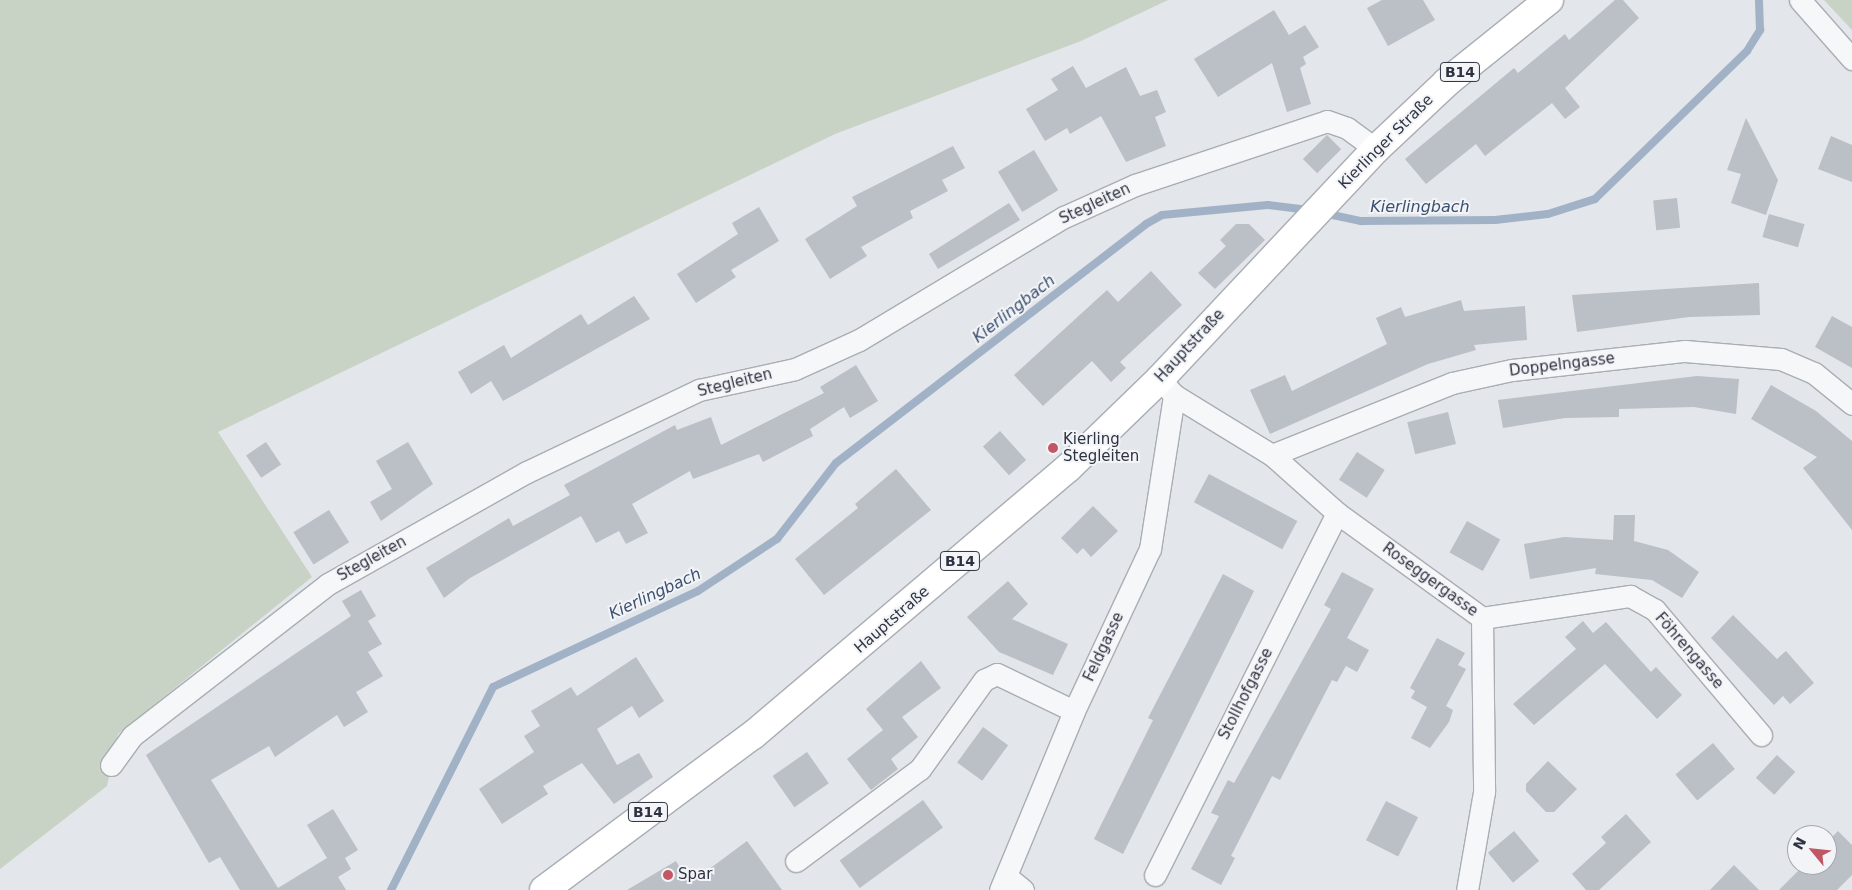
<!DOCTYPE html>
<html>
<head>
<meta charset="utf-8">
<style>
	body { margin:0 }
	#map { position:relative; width:1852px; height:890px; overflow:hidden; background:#e3e6ea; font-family:"DejaVu Sans",sans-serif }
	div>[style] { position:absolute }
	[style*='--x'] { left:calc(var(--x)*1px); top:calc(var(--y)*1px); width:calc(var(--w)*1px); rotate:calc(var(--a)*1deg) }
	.green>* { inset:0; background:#c8d3c5 }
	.stream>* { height:8px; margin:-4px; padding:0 4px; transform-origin:4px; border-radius:4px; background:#a2b2c6 }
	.building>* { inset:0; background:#bbbfc6; transform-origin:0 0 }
	.roads { filter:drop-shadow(1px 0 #a9adb4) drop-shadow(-1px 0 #a9adb4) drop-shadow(0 1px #a9adb4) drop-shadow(0 -1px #a9adb4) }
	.street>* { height:21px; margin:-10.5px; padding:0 10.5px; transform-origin:10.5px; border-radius:10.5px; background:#f6f7f8 }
	.primary>* { height:28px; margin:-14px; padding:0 14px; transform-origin:14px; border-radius:14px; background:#fff }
	.dots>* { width:14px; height:14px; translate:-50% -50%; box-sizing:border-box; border:2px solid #f3f4f7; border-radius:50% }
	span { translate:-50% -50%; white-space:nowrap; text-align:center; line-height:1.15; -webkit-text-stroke:4px #f3f4f7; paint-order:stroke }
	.shield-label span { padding:1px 4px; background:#f3f4f7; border:1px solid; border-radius:4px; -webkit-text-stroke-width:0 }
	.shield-label { font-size:14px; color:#2d3340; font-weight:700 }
	.street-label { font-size:15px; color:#2d3340 }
	.poi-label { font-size:15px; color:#2d3340 }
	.left { translate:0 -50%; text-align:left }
	.water-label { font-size:16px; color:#3b5170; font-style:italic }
	.north { position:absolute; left:1787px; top:825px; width:50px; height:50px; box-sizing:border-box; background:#f3f4f7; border:1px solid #a4a7ae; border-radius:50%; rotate:298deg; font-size:14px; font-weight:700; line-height:20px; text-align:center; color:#2d3340 }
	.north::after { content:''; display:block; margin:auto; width:18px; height:22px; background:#c15762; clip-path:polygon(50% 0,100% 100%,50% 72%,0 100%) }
</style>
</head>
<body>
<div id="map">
	<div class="green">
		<div style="clip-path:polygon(0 0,1168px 0,1081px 41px,835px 134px,218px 432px,312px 577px,118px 734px,107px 786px,0 869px)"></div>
		<div style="clip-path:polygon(1824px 0,1852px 0,1852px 30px)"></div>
	</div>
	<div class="stream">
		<div style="--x:1323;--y:213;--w:39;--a:12"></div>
		<div style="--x:1361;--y:221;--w:134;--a:-0.4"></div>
		<div style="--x:1495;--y:220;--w:53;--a:-6.5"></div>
		<div style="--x:1548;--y:214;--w:49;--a:-17.7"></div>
		<div style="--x:1595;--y:199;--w:212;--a:-44.2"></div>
		<div style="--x:1747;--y:51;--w:25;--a:-58"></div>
		<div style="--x:1760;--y:30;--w:30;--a:-92"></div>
		<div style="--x:391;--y:890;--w:227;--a:-63.3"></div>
		<div style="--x:493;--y:687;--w:226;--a:-25.1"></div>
		<div style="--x:698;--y:591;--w:95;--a:-33.4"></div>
		<div style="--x:777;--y:539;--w:96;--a:-52.2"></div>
		<div style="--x:836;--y:463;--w:391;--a:-37.6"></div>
		<div style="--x:1146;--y:224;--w:18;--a:-29"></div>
		<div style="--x:1162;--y:215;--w:106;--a:-5.4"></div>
		<div style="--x:1268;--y:205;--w:41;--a:7"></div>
	</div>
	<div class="building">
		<div style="clip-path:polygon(1382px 0,1423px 0,1435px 20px,1388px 46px,1367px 8px)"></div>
		<div style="clip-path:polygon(1615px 0,1623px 0,1639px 18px,1565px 88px,1580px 107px,1565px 119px,1552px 103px,1485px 156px,1476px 144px,1426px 184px,1405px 159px,1514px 68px,1518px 73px,1565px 34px,1569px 40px)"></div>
		<div style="clip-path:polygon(1274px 10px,1289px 35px,1305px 25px,1319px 47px,1303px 57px,1306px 64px,1300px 68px,1311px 104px,1287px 112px,1272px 63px,1218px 97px,1194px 59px)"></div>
		<div style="clip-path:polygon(1073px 66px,1086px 88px,1126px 67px,1140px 96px,1157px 90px,1166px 112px,1155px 117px,1166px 146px,1126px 162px,1101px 116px,1070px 134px,1067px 128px,1045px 141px,1026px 109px,1058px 90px,1051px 79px)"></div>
		<div style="clip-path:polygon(1746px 118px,1778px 180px,1766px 215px,1731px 203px,1741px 174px,1727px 170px)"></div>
		<div style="left:1327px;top:135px;width:20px;height:34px;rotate:45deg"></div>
		<div style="clip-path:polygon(1831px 136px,1852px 145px,1852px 182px,1818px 169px)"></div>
		<div style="clip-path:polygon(953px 146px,965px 168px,942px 180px,948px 191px,910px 211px,913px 218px,861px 247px,867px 256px,830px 279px,805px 239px,857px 206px,852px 197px)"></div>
		<div style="left:1034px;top:150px;width:47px;height:42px;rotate:59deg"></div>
		<div style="left:1677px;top:198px;width:30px;height:24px;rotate:84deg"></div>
		<div style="clip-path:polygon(1009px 203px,1020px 220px,938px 269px,929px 254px)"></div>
		<div style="clip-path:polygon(759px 207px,779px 241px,731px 270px,736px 277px,696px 303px,677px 274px,738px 234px,732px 223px)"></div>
		<div style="left:1769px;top:214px;width:37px;height:24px;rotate:16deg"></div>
		<div style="clip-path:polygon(1236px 224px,1249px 224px,1265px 240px,1215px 289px,1198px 273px,1226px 246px,1220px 240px)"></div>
		<div style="clip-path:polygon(1151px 271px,1182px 305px,1120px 362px,1126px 368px,1111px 382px,1092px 361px,1043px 406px,1014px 375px,1107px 290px,1118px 302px)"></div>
		<div style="clip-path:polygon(1759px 283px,1760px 315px,1689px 317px,1577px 332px,1572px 295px)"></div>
		<div style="clip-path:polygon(634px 296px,650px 319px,503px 401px,491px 381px,471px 394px,458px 372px,504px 345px,511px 358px,581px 314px,588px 325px)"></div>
		<div style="clip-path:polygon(1461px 300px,1464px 311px,1525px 306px,1527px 340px,1474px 345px,1476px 350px,1428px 364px,1270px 434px,1250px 390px,1285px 375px,1292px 391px,1387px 344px,1376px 318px,1401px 307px,1405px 317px)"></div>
		<div style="clip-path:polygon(1832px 316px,1852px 327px,1852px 368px,1815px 347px)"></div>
		<div style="clip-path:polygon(856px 365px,878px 401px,850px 418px,844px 407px,810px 429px,813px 436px,763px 462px,759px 454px,693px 479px,690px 471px,632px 504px,648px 533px,626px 544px,619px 531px,596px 543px,581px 516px,470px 578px,444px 598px,426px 568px,509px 518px,513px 526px,570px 495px,564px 485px,675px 425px,677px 430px,711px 417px,721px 445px,824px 393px,820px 387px)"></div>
		<div style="clip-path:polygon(1697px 376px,1739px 379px,1736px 414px,1694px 407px,1619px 409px,1619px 417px,1565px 418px,1503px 428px,1498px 400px)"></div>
		<div style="clip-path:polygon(1771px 385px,1816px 411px,1852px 441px,1852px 530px,1803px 468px,1817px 457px,1751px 419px)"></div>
		<div style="left:1448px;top:412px;width:33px;height:42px;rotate:76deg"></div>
		<div style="left:1000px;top:431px;width:39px;height:23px;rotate:48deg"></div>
		<div style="left:266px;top:442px;width:27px;height:24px;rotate:56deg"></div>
		<div style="clip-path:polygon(408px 442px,433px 484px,381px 521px,370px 502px,392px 489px,376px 461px)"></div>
		<div style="left:1357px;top:452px;width:33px;height:33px;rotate:33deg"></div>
		<div style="clip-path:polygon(896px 469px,931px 510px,824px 595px,795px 559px,858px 508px,855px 504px)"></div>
		<div style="left:1209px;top:474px;width:100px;height:32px;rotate:28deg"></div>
		<div style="clip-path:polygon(1093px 506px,1118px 531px,1091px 557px,1083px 548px,1077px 554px,1061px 538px)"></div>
		<div style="left:329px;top:510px;width:38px;height:42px;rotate:58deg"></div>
		<div style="clip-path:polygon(1614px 515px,1635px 515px,1634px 541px,1668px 550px,1699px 572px,1682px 598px,1652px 580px,1595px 574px,1596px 568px,1530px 579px,1524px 544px,1564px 537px,1613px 540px)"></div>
		<div style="left:1467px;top:521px;width:38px;height:36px;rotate:29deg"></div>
		<div style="clip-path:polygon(1342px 572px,1374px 589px,1347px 638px,1369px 650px,1357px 672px,1346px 666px,1337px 682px,1332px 680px,1280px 780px,1272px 776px,1231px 856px,1235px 858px,1221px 885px,1191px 869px,1219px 816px,1211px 813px,1228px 780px,1234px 783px,1331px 609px,1324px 605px)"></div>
		<div style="clip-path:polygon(1223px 574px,1254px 591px,1123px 854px,1094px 839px,1153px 720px,1148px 718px)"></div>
		<div style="clip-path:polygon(1008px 581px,1028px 604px,1012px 619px,1068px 644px,1053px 675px,999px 652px,967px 617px)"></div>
		<div style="clip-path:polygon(361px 590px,376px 616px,368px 621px,382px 644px,368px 652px,383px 676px,356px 692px,368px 712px,344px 727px,337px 715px,275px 757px,269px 746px,211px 780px,278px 888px,327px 858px,307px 825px,333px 809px,358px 850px,345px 858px,351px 869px,338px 877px,346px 890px,240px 890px,220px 857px,209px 863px,146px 755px,351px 616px,342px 601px)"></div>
		<div style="clip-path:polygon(1733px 615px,1777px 659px,1786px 651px,1814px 683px,1790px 704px,1783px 696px,1774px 705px,1711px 638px)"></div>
		<div style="clip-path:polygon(1583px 621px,1593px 633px,1606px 622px,1651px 672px,1656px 667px,1682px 695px,1657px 719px,1605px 664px,1534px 725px,1513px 704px,1576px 649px,1565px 637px)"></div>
		<div style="clip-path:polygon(1437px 638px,1465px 653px,1458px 665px,1466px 669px,1446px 706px,1453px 710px,1449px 722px,1430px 748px,1411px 738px,1427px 707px,1411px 698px,1415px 691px,1410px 688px)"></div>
		<div style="clip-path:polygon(636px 657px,664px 701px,639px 718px,632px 706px,597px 729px,617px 765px,639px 753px,653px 777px,614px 804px,582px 763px,543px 786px,548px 794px,502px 824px,479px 789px,534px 752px,524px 736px,540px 726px,531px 711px,571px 687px,577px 696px)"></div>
		<div style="clip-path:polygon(921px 661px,941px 688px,902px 717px,918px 737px,891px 759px,898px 769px,871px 790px,847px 759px,883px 730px,866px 709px)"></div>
		<div style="left:983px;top:727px;width:31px;height:44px;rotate:36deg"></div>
		<div style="left:1713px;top:743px;width:34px;height:49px;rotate:50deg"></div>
		<div style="left:807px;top:752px;width:38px;height:42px;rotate:55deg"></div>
		<div style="left:1777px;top:755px;width:25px;height:31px;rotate:43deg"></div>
		<div style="clip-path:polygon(1548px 761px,1577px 789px,1554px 812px,1546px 812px,1526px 791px,1526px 784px)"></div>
		<div style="left:923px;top:800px;width:34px;height:103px;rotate:54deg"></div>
		<div style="left:1386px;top:801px;width:36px;height:44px;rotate:27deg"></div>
		<div style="clip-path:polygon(1626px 814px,1651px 842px,1599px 890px,1586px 890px,1572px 874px,1606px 843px,1601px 837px)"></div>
		<div style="left:1514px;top:831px;width:39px;height:34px;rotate:50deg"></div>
		<div style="clip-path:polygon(1838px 831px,1852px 845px,1852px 875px,1837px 890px,1779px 890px,1804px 865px,1827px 865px,1827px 842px)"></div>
		<div style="clip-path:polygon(747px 841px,782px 890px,627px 890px,676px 861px,689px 884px)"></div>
		<div style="clip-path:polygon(1734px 865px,1759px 890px,1710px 890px)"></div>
	</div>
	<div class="roads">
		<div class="street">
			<div style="--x:1800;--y:0;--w:79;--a:48.6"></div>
			<div style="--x:1160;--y:379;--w:21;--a:49"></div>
			<div style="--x:1174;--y:395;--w:115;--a:31.5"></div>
			<div style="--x:1272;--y:455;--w:87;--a:41.7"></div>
			<div style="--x:1337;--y:513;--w:179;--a:35.9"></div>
			<div style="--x:1482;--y:618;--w:174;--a:89.3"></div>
			<div style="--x:1484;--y:792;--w:99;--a:99.8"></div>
			<div style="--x:1272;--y:455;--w:194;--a:-21.8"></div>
			<div style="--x:1452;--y:383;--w:61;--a:-12.2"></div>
			<div style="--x:1512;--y:370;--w:174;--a:-6.3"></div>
			<div style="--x:1685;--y:351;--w:96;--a:4.8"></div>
			<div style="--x:1781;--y:359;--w:36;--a:23"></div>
			<div style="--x:1814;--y:373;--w:49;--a:39.2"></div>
			<div style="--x:1482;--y:618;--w:150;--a:-8.5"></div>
			<div style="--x:1630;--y:596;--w:29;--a:29"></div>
			<div style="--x:1655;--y:610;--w:164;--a:49.7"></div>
			<div style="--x:111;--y:765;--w:36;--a:-54"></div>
			<div style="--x:132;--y:736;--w:248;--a:-37.8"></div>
			<div style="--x:328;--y:584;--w:228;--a:-29.4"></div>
			<div style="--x:527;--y:472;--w:191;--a:-25.5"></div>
			<div style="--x:699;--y:390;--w:98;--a:-12.3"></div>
			<div style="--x:795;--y:369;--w:70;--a:-24.4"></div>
			<div style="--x:859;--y:340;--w:239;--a:-31"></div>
			<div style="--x:1064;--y:217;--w:78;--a:-24.3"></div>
			<div style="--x:1135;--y:185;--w:202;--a:-18.4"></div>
			<div style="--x:1327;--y:121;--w:21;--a:19"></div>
			<div style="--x:1347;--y:128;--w:36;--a:36"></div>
			<div style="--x:796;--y:861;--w:154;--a:-36.6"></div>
			<div style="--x:920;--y:769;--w:110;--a:-54.3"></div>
			<div style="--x:984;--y:680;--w:14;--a:-25"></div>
			<div style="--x:997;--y:674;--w:85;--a:25.7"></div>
			<div style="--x:1155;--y:875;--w:405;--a:-63.3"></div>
			<div style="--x:1006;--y:876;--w:22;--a:39"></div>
			<div style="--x:1000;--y:890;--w:194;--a:-67.5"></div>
			<div style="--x:1074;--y:711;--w:179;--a:-64.9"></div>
			<div style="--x:1150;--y:549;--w:156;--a:-81.1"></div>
		</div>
		<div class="primary">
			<div style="--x:544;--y:890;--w:260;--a:-36.6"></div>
			<div style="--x:753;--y:735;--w:413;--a:-40.3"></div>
			<div style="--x:1068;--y:468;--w:128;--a:-44.1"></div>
			<div style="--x:1160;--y:379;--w:316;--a:-46.8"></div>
			<div style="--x:1376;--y:149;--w:98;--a:-43.3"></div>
			<div style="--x:1447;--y:82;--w:131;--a:-38.8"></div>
		</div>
	</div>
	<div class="dots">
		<div style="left:1053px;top:448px;background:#c15762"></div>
		<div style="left:668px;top:875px;background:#c15762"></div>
	</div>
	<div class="shield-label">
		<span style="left:1460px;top:72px">B14</span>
		<span style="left:960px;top:561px">B14</span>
		<span style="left:648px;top:812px">B14</span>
	</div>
	<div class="street-label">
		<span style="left:1386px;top:142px;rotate:-45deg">Kierlinger Straße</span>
		<span style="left:1095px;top:204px;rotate:-25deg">Stegleiten</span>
		<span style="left:1190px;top:346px;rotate:-47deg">Hauptstraße</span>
		<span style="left:1562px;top:365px;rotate:-7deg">Doppelngasse</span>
		<span style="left:735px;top:383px;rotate:-14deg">Stegleiten</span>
		<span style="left:372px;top:559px;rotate:-29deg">Stegleiten</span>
		<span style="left:1430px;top:580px;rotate:36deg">Roseggergasse</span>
		<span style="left:892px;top:620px;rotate:-41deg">Hauptstraße</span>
		<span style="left:1104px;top:647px;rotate:-65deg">Feldgasse</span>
		<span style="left:1689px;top:651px;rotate:49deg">Föhrengasse</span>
		<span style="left:1246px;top:694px;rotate:-63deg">Stollhofgasse</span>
	</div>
	<div class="poi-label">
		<span class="left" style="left:1063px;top:448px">Kierling<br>Stegleiten</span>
		<span class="left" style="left:678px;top:875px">Spar</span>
	</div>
	<div class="water-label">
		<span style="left:1420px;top:207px">Kierlingbach</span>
		<span style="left:1014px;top:309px;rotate:-38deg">Kierlingbach</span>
		<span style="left:655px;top:594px;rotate:-25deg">Kierlingbach</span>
	</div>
	<div class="north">N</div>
</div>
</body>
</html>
